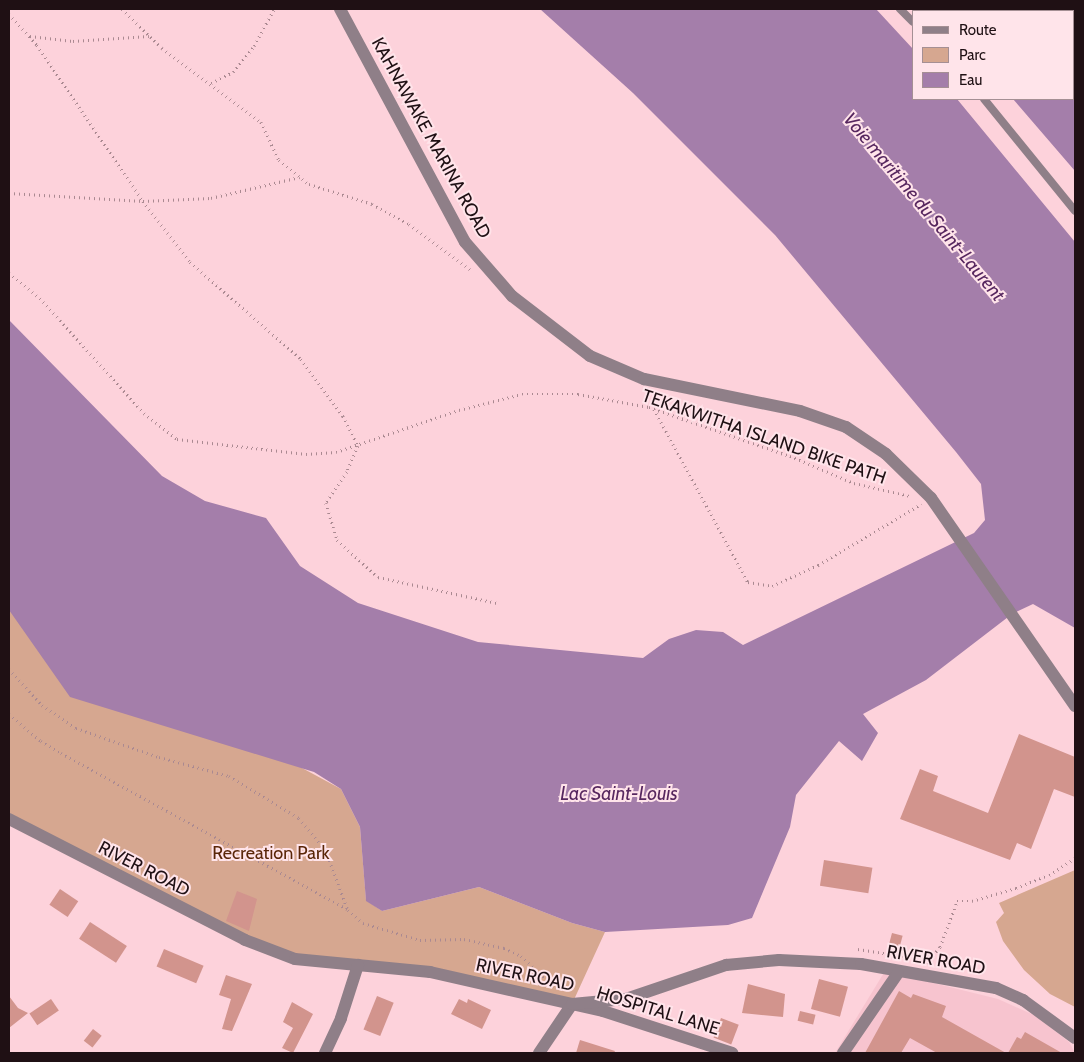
<!DOCTYPE html>
<html>
<head>
<meta charset="utf-8">
<style>
	body { margin:0 }
	#map { position:relative; width:1084px; height:1062px; overflow:hidden; background:#fdd2db; font-family:Cabin,sans-serif }
	div>[style] { position:absolute }
	[style*='--x'] { left:calc(var(--x)*1px); top:calc(var(--y)*1px); width:calc(var(--w)*1px); rotate:calc(var(--a)*1deg) }
	.built>* { inset:0; background:#f7c4cf }
	.green>* { inset:0; background:#d6a790 }
	.water>* { inset:0; background:#a47eaa }
	.building>* { inset:0; background:#d2948d; transform-origin:0 0 }
	.path>* { height:2.5px; margin-top:-1.25px; transform-origin:0; background:repeating-linear-gradient(90deg,#aa8991 0 1px,transparent 0 5px) }
	.service>* { height:8px; margin:-4px; padding:0 4px; transform-origin:4px; border-radius:4px; background:#8f7f88 }
	.minor>* { height:12px; margin:-6px; padding:0 6px; transform-origin:6px; border-radius:6px; background:#8f7f88 }
	.tertiary>* { height:12px; margin:-6px; padding:0 6px; transform-origin:6px; border-radius:6px; background:#8f7f88 }
	span { translate:-50% -50%; white-space:nowrap; text-align:center; line-height:1.15; -webkit-text-stroke:4px #ffe4ea; paint-order:stroke }
	.street-label { font-size:18px; color:#1f1014 }
	.park-label { font-size:18px; color:#5a2608 }
	.water-label { font-size:19px; color:#57275f; font-style:italic }
	.frame { position:absolute; inset:0; border:10px solid #1f1014; pointer-events:none }
	.legend { position:absolute; left:912px; top:10px; width:162px; height:90px; box-sizing:border-box; background:#ffe4ea; border:1px solid #a58f94; margin:0; padding:6px 9px; list-style:none; font-size:15px; color:#1f1014 }
	.legend li { display:flex; align-items:center; gap:10px; height:25px }
	.legend b { width:25px; border:1px solid #a58f94 }
</style>
</head>
<body>
<div id="map">
	<div class="built">
		<div style="clip-path:polygon(885px 971px,998px 999px,1036px 1016px,1069px 1042px,1075px 1053px,835px 1053px)"></div>
	</div>
	<div class="green">
		<div style="clip-path:polygon(9px 610px,341px 789px,360px 827px,366px 900px,382px 911px,479px 887px,572px 923px,605px 932px,572px 1004px,431px 972px,295px 959px,9px 819px)"></div>
		<div style="clip-path:polygon(1075px 870px,1075px 1007px,1050px 994px,1024px 970px,1003px 941px,996px 922px,1004px 913px,999px 903px)"></div>
	</div>
	<div class="water">
		<div style="clip-path:polygon(540px 9px,876px 9px,913px 49px,913px 99px,957px 99px,1075px 242px,1075px 628px,1033px 604px,1012px 614px,926px 680px,863px 714px,878px 733px,862px 761px,839px 741px,796px 795px,790px 827px,752px 918px,728px 925px,605px 932px,572px 923px,479px 887px,382px 911px,366px 901px,360px 827px,341px 789px,314px 772px,70px 697px,9px 610px,9px 320px,162px 476px,205px 501px,266px 518px,300px 566px,358px 603px,478px 642px,643px 658px,669px 639px,696px 630px,723px 632px,743px 645px,974px 533px,985px 520px,981px 484px,956px 452px,775px 235px,633px 93px)"></div>
		<div style="clip-path:polygon(935px 9px,1075px 9px,1075px 171px,1013px 99px,1073px 99px,1073px 11px)"></div>
	</div>
	<div class="building">
		<div style="clip-path:polygon(1019px 734px,1075px 757px,1075px 797px,1054px 789px,1031px 849px,1017px 843px,1010px 860px,900px 819px,920px 769px,938px 776px,933px 791px,988px 813px)"></div>
		<div style="left:824px;top:860px;width:49px;height:26px;rotate:9deg"></div>
		<div style="left:60px;top:889px;width:22px;height:19px;rotate:34deg"></div>
		<div style="clip-path:polygon(237px 891px,257px 899px,249px 931px,226px 921px)"></div>
		<div style="left:90px;top:922px;width:44px;height:20px;rotate:33deg"></div>
		<div style="left:892px;top:933px;width:11px;height:11px;rotate:15deg"></div>
		<div style="left:164px;top:949px;width:43px;height:19px;rotate:23deg"></div>
		<div style="clip-path:polygon(226px 975px,252px 984px,232px 1031px,222px 1029px,231px 999px,219px 995px)"></div>
		<div style="left:819px;top:979px;width:30px;height:31px;rotate:15deg"></div>
		<div style="clip-path:polygon(748px 984px,785px 994px,783px 1017px,742px 1013px)"></div>
		<div style="clip-path:polygon(899px 991px,911px 998px,913px 994px,946px 1006px,942px 1017px,1006px 1053px,937px 1053px,910px 1038px,901px 1053px,865px 1053px)"></div>
		<div style="clip-path:polygon(9px 996px,18px 1008px,28px 1013px,9px 1028px)"></div>
		<div style="left:377px;top:996px;width:18px;height:36px;rotate:22deg"></div>
		<div style="left:51px;top:999px;width:14px;height:26px;rotate:56deg"></div>
		<div style="clip-path:polygon(459px 999px,467px 1003px,468px 999px,491px 1010px,482px 1029px,451px 1014px)"></div>
		<div style="clip-path:polygon(292px 1002px,313px 1014px,293px 1053px,282px 1048px,293px 1028px,283px 1022px)"></div>
		<div style="left:800px;top:1011px;width:16px;height:10px;rotate:14deg"></div>
		<div style="left:721px;top:1018px;width:19px;height:21px;rotate:21deg"></div>
		<div style="left:93px;top:1029px;width:11px;height:15px;rotate:38deg"></div>
		<div style="clip-path:polygon(1025px 1032px,1062px 1053px,1008px 1053px,1017px 1037px,1021px 1039px)"></div>
		<div style="clip-path:polygon(580px 1040px,615px 1051px,614px 1053px,576px 1053px)"></div>
	</div>
	<div class="path">
		<div style="--x:122;--y:9;--w:56;--a:44.3"></div>
		<div style="--x:162;--y:48;--w:124;--a:36.8"></div>
		<div style="--x:261;--y:122;--w:42;--a:64.7"></div>
		<div style="--x:279;--y:160;--w:38;--a:39"></div>
		<div style="--x:309;--y:184;--w:66;--a:17.6"></div>
		<div style="--x:372;--y:204;--w:42;--a:28.4"></div>
		<div style="--x:409;--y:224;--w:77;--a:36.6"></div>
		<div style="--x:9;--y:14;--w:42;--a:47.9"></div>
		<div style="--x:37;--y:45;--w:189;--a:55.8"></div>
		<div style="--x:143;--y:201;--w:77;--a:52.4"></div>
		<div style="--x:190;--y:262;--w:147;--a:41.1"></div>
		<div style="--x:301;--y:359;--w:71;--a:53.6"></div>
		<div style="--x:343;--y:416;--w:34;--a:63"></div>
		<div style="--x:358;--y:446;--w:28;--a:113"></div>
		<div style="--x:347;--y:472;--w:37;--a:124"></div>
		<div style="--x:326;--y:503;--w:39;--a:73"></div>
		<div style="--x:337;--y:540;--w:55;--a:42.1"></div>
		<div style="--x:378;--y:577;--w:122;--a:12.3"></div>
		<div style="--x:30;--y:36;--w:43;--a:6.6"></div>
		<div style="--x:73;--y:41;--w:76;--a:-3.8"></div>
		<div style="--x:211;--y:83;--w:25;--a:-27"></div>
		<div style="--x:233;--y:72;--w:33;--a:-51"></div>
		<div style="--x:254;--y:46;--w:42;--a:-61.6"></div>
		<div style="--x:9;--y:193;--w:134;--a:3.4"></div>
		<div style="--x:143;--y:201;--w:68;--a:-2.5"></div>
		<div style="--x:211;--y:198;--w:91;--a:-13.3"></div>
		<div style="--x:9;--y:273;--w:40;--a:39"></div>
		<div style="--x:40;--y:298;--w:155;--a:47.9"></div>
		<div style="--x:144;--y:413;--w:42;--a:38.2"></div>
		<div style="--x:177;--y:439;--w:130;--a:6.6"></div>
		<div style="--x:306;--y:454;--w:30;--a:-4"></div>
		<div style="--x:336;--y:452;--w:130;--a:-18.9"></div>
		<div style="--x:459;--y:410;--w:65;--a:-14.3"></div>
		<div style="--x:522;--y:394;--w:56;--a:0"></div>
		<div style="--x:578;--y:394;--w:72;--a:10.4"></div>
		<div style="--x:649;--y:407;--w:149;--a:19.2"></div>
		<div style="--x:790;--y:456;--w:69;--a:22.9"></div>
		<div style="--x:854;--y:483;--w:57;--a:13.1"></div>
		<div style="--x:654;--y:409;--w:197;--a:61.5"></div>
		<div style="--x:748;--y:582;--w:24;--a:9"></div>
		<div style="--x:772;--y:586;--w:51;--a:-24.5"></div>
		<div style="--x:818;--y:565;--w:120;--a:-30.6"></div>
		<div style="--x:9;--y:669;--w:49;--a:47.5"></div>
		<div style="--x:42;--y:705;--w:41;--a:34.1"></div>
		<div style="--x:76;--y:728;--w:88;--a:19.3"></div>
		<div style="--x:159;--y:757;--w:73;--a:15.2"></div>
		<div style="--x:229;--y:776;--w:82;--a:31"></div>
		<div style="--x:299;--y:818;--w:43;--a:50.7"></div>
		<div style="--x:326;--y:851;--w:63;--a:69.6"></div>
		<div style="--x:348;--y:910;--w:20;--a:41"></div>
		<div style="--x:363;--y:923;--w:59;--a:16.6"></div>
		<div style="--x:420;--y:940;--w:44;--a:-1.3"></div>
		<div style="--x:464;--y:939;--w:41;--a:12.7"></div>
		<div style="--x:504;--y:948;--w:19;--a:25"></div>
		<div style="--x:521;--y:956;--w:45;--a:42.3"></div>
		<div style="--x:9;--y:714;--w:42;--a:40.2"></div>
		<div style="--x:41;--y:741;--w:23;--a:31"></div>
		<div style="--x:61;--y:753;--w:326;--a:28.6"></div>
		<div style="--x:858;--y:949;--w:45;--a:9"></div>
		<div style="--x:926;--y:963;--w:21;--a:-49"></div>
		<div style="--x:940;--y:947;--w:49;--a:-69.7"></div>
		<div style="--x:957;--y:901;--w:15;--a:0"></div>
		<div style="--x:972;--y:901;--w:46;--a:-16.5"></div>
		<div style="--x:1016;--y:888;--w:35;--a:-22"></div>
		<div style="--x:1049;--y:875;--w:31;--a:-33"></div>
	</div>
	<div class="service">
		<div style="--x:900;--y:9;--w:18;--a:45"></div>
		<div style="--x:984;--y:99;--w:144;--a:50.9"></div>
	</div>
	<div class="minor">
		<div style="--x:340;--y:9;--w:264;--a:61.8"></div>
		<div style="--x:465;--y:242;--w:72;--a:49"></div>
		<div style="--x:512;--y:296;--w:98;--a:37.6"></div>
		<div style="--x:590;--y:356;--w:59;--a:23.1"></div>
		<div style="--x:644;--y:379;--w:159;--a:11.6"></div>
		<div style="--x:800;--y:411;--w:49;--a:19.2"></div>
		<div style="--x:846;--y:427;--w:48;--a:34"></div>
		<div style="--x:886;--y:454;--w:63;--a:44.4"></div>
		<div style="--x:931;--y:498;--w:253;--a:55.3"></div>
		<div style="--x:9;--y:819;--w:265;--a:27.1"></div>
		<div style="--x:245;--y:940;--w:53;--a:20.8"></div>
		<div style="--x:295;--y:959;--w:136;--a:5.5"></div>
		<div style="--x:430;--y:972;--w:177;--a:12.7"></div>
		<div style="--x:603;--y:1011;--w:136;--a:18"></div>
		<div style="--x:325;--y:1053;--w:38;--a:-65"></div>
		<div style="--x:341;--y:1018;--w:56;--a:-72.2"></div>
	</div>
	<div class="tertiary">
		<div style="--x:539;--y:1053;--w:59;--a:-56"></div>
		<div style="--x:572;--y:1004;--w:54;--a:-5.3"></div>
		<div style="--x:626;--y:999;--w:106;--a:-18.8"></div>
		<div style="--x:726;--y:965;--w:53;--a:-5.4"></div>
		<div style="--x:779;--y:960;--w:82;--a:2.8"></div>
		<div style="--x:861;--y:964;--w:137;--a:10.1"></div>
		<div style="--x:996;--y:988;--w:30;--a:24"></div>
		<div style="--x:1023;--y:1000;--w:64;--a:36.2"></div>
		<div style="--x:843;--y:1053;--w:97;--a:-55.5"></div>
	</div>
	<div class="street-label">
		<span style="left:431px;top:138px;rotate:61deg">KAHNAWAKE MARINA ROAD</span>
		<span style="left:764px;top:437px;rotate:19deg">TEKAKWITHA ISLAND BIKE PATH</span>
		<span style="left:144px;top:869px;rotate:27deg">RIVER ROAD</span>
		<span style="left:936px;top:960px;rotate:10deg">RIVER ROAD</span>
		<span style="left:525px;top:975px;rotate:12deg">RIVER ROAD</span>
		<span style="left:658px;top:1011px;rotate:17deg">HOSPITAL LANE</span>
	</div>
	<div class="park-label">
		<span style="left:271px;top:853px">Recreation Park</span>
	</div>
	<div class="water-label">
		<span style="left:924px;top:207px;rotate:50deg">Voie maritime du Saint-Laurent</span>
		<span style="left:619px;top:794px">Lac Saint-Louis</span>
	</div>
	<div class="frame"></div>
	<ul class="legend">
	<li><b style="height:6px;background:#8f7f88"></b>Route</li>
	<li><b style="height:14px;background:#d6a790"></b>Parc</li>
	<li><b style="height:14px;background:#a47eaa"></b>Eau</li>
	</ul>
</div>
</body>
</html>
